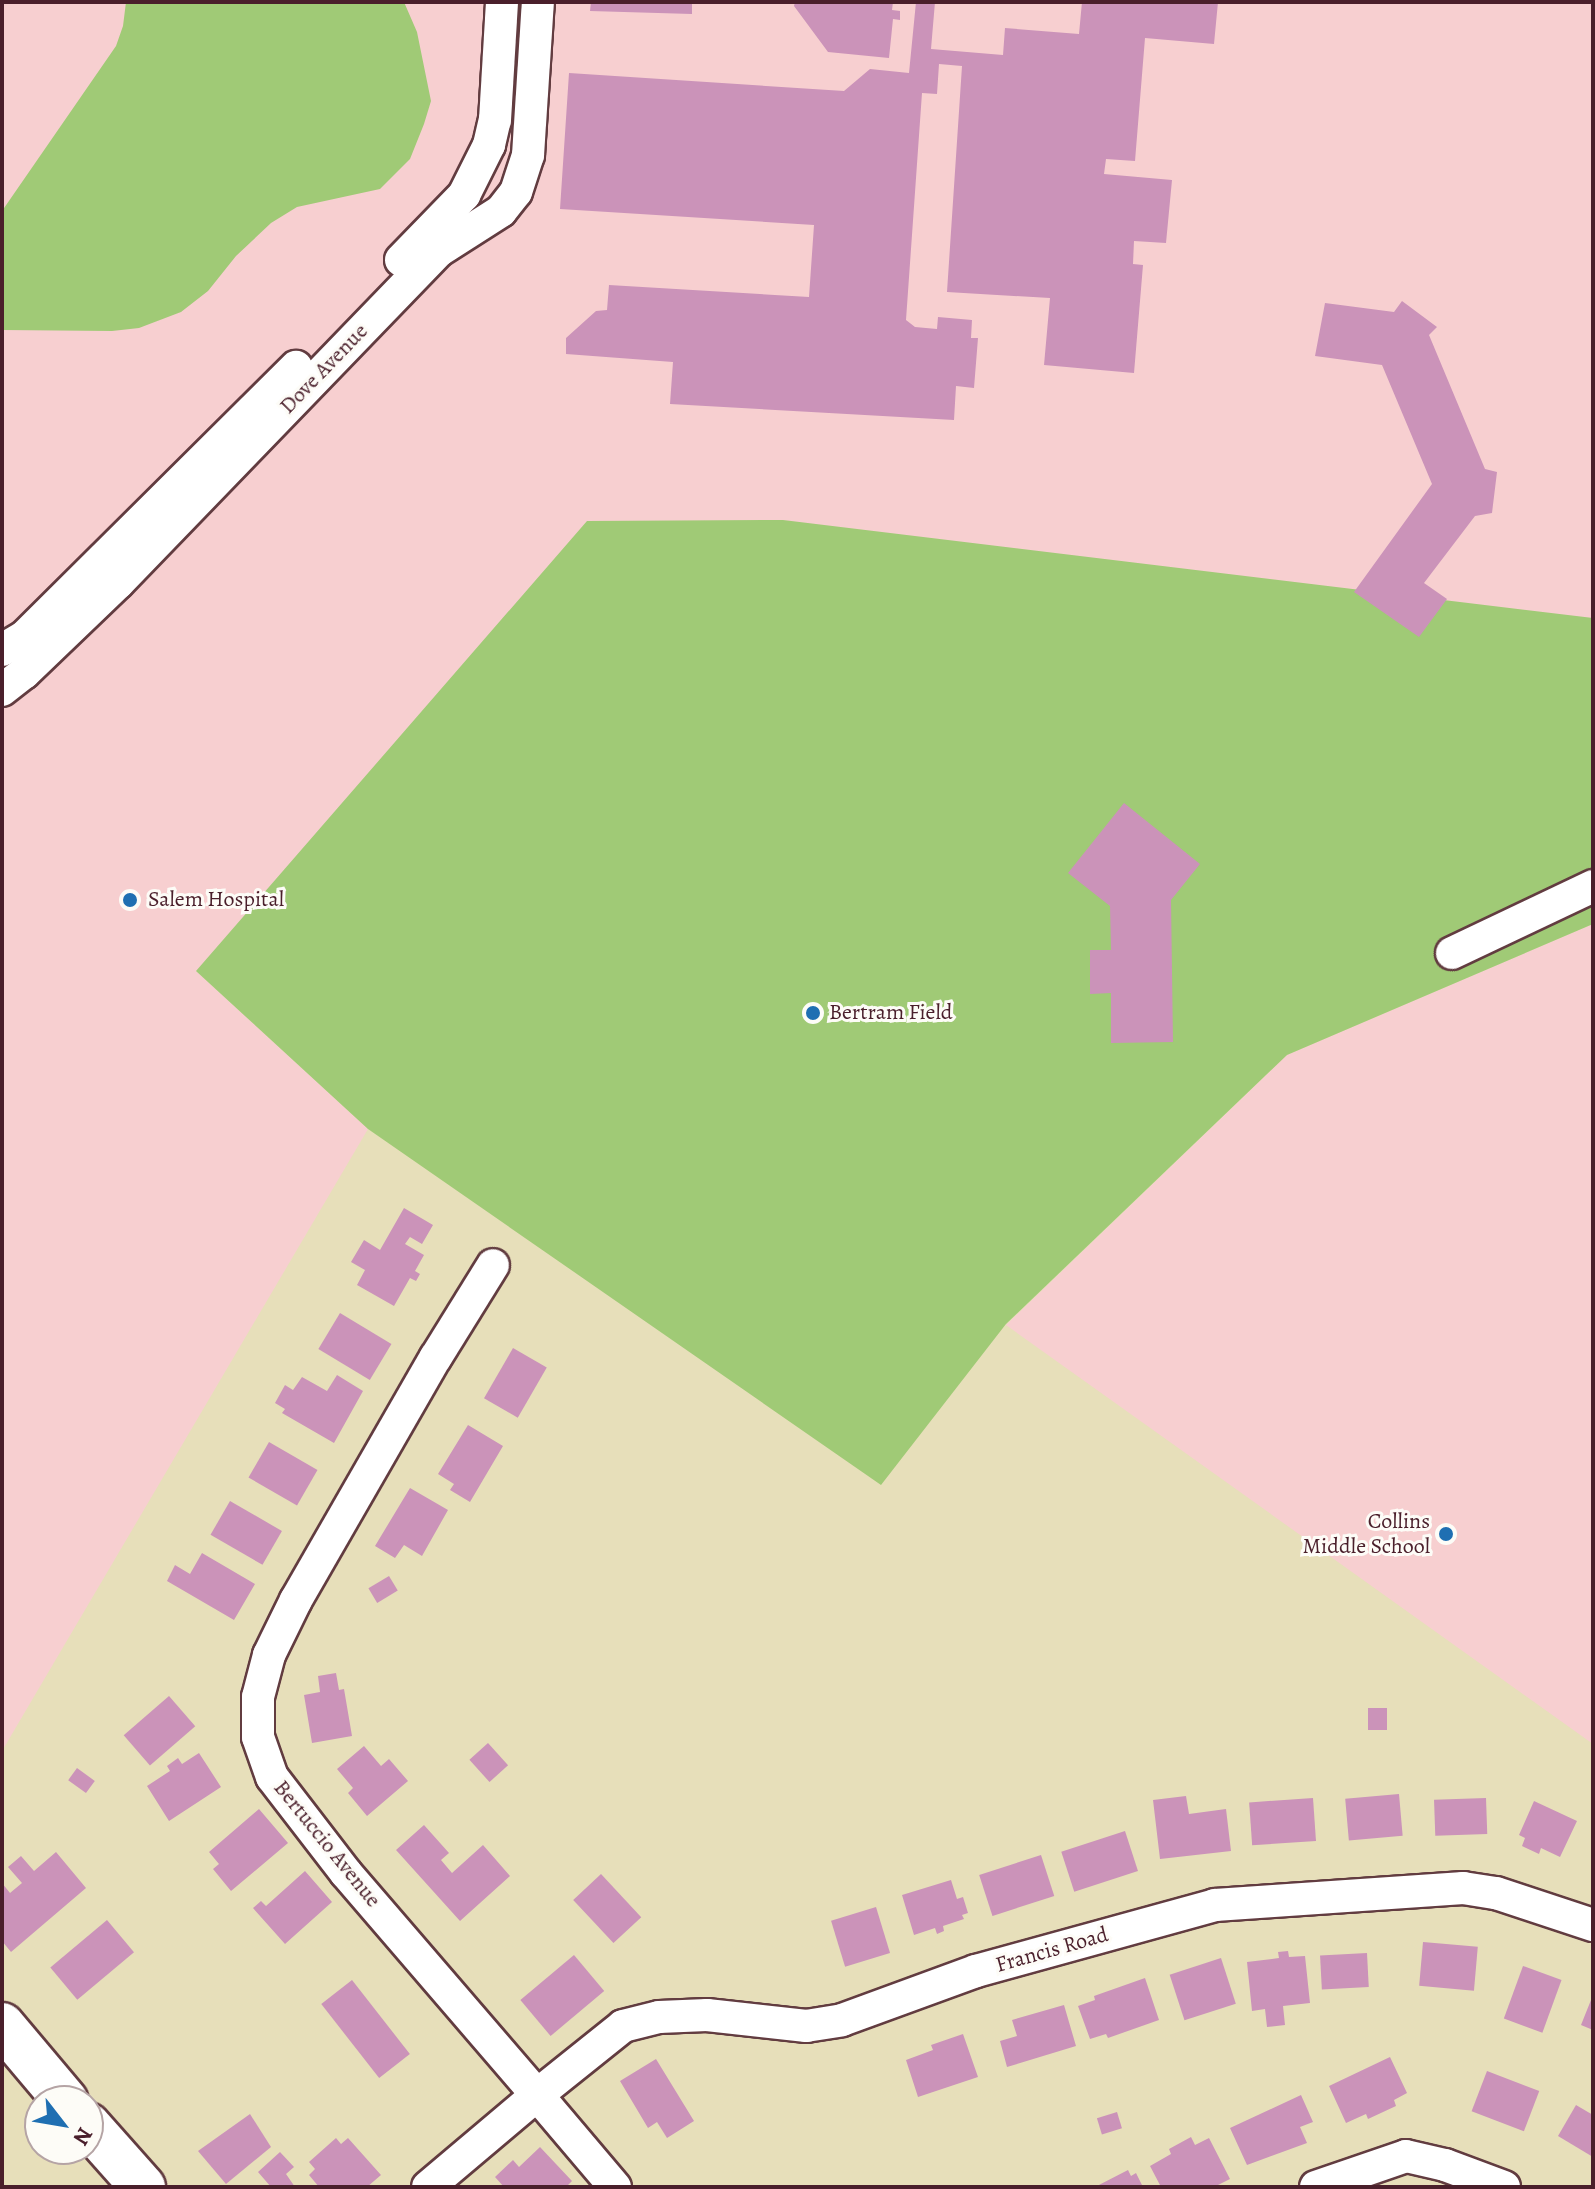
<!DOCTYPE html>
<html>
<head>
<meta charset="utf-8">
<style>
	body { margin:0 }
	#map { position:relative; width:1595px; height:2189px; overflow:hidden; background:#e7dfba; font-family:Alegreya,serif }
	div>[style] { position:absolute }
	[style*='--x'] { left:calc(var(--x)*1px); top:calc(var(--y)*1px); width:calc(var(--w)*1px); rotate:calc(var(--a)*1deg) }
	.built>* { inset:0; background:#f7cfd0 }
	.green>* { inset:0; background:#a0ca76 }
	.building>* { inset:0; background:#cb93b9; transform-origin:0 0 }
	.roads { filter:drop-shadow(2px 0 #623c40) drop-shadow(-2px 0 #623c40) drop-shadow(0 2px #623c40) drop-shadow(0 -2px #623c40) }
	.minor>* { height:32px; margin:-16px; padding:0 16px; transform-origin:16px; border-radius:16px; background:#fff }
	.secondary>* { height:44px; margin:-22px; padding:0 22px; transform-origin:22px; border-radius:22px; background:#fff }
	.dots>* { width:22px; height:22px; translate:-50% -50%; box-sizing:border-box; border:4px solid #fdfcf7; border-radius:50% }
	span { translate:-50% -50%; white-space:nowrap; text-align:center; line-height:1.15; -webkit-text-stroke:6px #fdfcf7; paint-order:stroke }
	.street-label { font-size:22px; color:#4a1f2b }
	.poi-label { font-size:22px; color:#4a1f2b }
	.left { translate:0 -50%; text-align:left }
	.right { translate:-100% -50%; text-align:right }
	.frame { position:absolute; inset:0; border:4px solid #4a1f2b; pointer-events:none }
	.north { position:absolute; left:24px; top:2085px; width:80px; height:80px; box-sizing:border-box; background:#fdfcf7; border:2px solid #b5a4a5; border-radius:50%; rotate:121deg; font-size:22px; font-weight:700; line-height:32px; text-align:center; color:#4a1f2b }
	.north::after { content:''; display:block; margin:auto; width:28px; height:36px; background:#1f6fb2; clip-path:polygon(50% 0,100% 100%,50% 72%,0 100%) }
</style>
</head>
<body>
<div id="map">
	<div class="built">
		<div style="clip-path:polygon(2px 2px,1593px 2px,1593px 850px,196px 971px,368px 1129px,2px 1751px)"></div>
		<div style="clip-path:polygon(1593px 924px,1593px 1744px,1006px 1325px,1287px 1055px)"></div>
	</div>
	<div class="green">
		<div style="clip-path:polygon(126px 2px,404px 2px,417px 32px,431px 101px,424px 124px,410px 159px,380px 189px,297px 207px,271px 223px,236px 256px,208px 291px,181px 312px,139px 328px,112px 331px,2px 330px,2px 211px,116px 46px,123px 26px)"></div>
		<div style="clip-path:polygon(783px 520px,1593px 618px,1593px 924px,1287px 1055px,1006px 1324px,881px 1485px,368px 1129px,196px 971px,587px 521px)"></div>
	</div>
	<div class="building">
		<div style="clip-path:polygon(591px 2px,692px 2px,692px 14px,590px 11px)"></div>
		<div style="clip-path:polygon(795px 2px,893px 2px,892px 10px,900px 11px,900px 20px,893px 19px,889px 58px,828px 52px,794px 6px)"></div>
		<div style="clip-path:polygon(916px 2px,935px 2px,931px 49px,1003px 55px,1005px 28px,1079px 34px,1082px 2px,1218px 2px,1214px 44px,1145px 38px,1135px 161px,1106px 159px,1104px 174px,1172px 180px,1166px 243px,1134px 241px,1133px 264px,1143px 265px,1134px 373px,1044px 365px,1050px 298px,947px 292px,962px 66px,939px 64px,937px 94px,922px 93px,906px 320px,915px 327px,937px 329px,938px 317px,972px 320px,971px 338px,978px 338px,974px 388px,956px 386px,954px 420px,670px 404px,673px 362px,566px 354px,566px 338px,596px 311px,607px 310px,609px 285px,809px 297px,814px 225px,560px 209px,569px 73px,844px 91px,870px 69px,909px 73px)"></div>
		<div style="clip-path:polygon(1402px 301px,1437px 327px,1429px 335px,1485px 469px,1497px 472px,1492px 513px,1475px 516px,1424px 583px,1447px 599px,1419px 637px,1354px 592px,1432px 484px,1382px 365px,1315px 356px,1325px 303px,1394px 312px)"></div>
		<div style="clip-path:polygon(1124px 803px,1200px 864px,1171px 900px,1173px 1042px,1111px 1043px,1111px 993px,1090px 994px,1090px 950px,1111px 950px,1110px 906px,1068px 873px)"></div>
		<div style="clip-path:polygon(404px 1208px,433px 1225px,422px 1244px,410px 1237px,405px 1244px,424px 1255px,415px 1271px,420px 1274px,416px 1281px,410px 1278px,394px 1306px,357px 1285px,365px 1270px,351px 1262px,364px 1240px,380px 1250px)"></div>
		<div style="left:340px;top:1313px;width:60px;height:42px;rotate:31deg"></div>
		<div style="left:513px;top:1348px;width:39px;height:58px;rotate:30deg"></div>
		<div style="clip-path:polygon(337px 1375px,363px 1391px,334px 1443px,282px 1413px,285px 1409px,275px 1403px,285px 1385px,293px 1390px,302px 1377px,327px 1391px)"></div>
		<div style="clip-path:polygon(468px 1425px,503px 1446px,470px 1502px,450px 1490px,454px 1484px,438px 1474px)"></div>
		<div style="left:269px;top:1442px;width:56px;height:41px;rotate:30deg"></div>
		<div style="clip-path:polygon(410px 1488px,448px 1510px,422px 1556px,404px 1545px,395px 1558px,375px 1546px)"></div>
		<div style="left:230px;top:1501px;width:60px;height:39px;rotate:30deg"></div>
		<div style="clip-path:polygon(202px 1553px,255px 1584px,234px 1620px,167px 1581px,175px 1565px,190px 1574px)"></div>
		<div style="left:389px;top:1576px;width:17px;height:24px;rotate:59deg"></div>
		<div style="clip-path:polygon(336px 1673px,339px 1690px,344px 1689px,352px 1736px,312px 1743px,304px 1695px,320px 1692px,318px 1676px)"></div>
		<div style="left:169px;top:1696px;width:40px;height:60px;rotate:49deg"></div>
		<div style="left:1368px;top:1708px;width:19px;height:22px"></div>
		<div style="left:488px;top:1743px;width:30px;height:25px;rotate:48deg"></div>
		<div style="clip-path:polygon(364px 1746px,381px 1766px,389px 1759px,408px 1781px,367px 1816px,348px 1793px,353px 1788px,337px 1769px)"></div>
		<div style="clip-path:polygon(199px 1753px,221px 1787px,169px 1821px,147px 1786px,170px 1771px,167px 1766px,178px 1758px,182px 1764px)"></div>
		<div style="left:77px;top:1768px;width:22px;height:15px;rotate:36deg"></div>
		<div style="left:1399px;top:1794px;width:42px;height:54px;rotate:85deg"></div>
		<div style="clip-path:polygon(1186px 1796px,1189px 1814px,1226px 1809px,1231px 1851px,1160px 1859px,1153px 1800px)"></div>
		<div style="left:1313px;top:1798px;width:43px;height:64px;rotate:86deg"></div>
		<div style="left:1486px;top:1798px;width:36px;height:52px;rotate:88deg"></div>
		<div style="clip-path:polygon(1534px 1801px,1577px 1821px,1560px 1857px,1541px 1848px,1539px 1854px,1522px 1846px,1525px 1838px,1519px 1835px)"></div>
		<div style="clip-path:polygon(259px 1809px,288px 1843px,231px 1891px,213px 1869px,219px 1864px,209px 1852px)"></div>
		<div style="clip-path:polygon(424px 1825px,449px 1853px,441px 1860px,452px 1873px,483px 1845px,510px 1876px,460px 1921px,396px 1850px)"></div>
		<div style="left:1125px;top:1831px;width:42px;height:67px;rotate:72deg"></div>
		<div style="clip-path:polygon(56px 1852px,86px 1888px,11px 1952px,2px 1941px,2px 1883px,10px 1893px,22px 1883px,8px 1867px,21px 1856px,34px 1871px)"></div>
		<div style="left:1041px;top:1855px;width:43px;height:65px;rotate:72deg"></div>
		<div style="clip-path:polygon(305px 1871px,332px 1902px,285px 1944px,253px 1908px,261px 1901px,266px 1906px)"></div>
		<div style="left:601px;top:1874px;width:59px;height:38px;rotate:47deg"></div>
		<div style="clip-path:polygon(951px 1880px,957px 1899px,963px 1897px,968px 1913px,962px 1915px,964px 1919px,943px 1926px,944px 1931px,937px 1934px,935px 1928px,914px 1935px,902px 1895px)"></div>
		<div style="left:876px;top:1907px;width:48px;height:47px;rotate:73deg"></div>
		<div style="left:107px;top:1920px;width:42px;height:74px;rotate:50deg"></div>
		<div style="left:1423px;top:1942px;width:55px;height:44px;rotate:5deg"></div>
		<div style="clip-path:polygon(1288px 1951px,1289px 1957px,1305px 1956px,1310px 2003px,1283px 2006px,1285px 2025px,1267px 2027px,1265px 2009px,1252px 2011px,1247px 1962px,1279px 1958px,1278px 1952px)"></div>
		<div style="left:1367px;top:1953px;width:34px;height:47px;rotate:87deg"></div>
		<div style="left:574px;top:1955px;width:47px;height:70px;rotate:50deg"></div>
		<div style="left:1221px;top:1958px;width:48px;height:54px;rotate:72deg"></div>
		<div style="left:1523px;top:1966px;width:41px;height:56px;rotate:20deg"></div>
		<div style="clip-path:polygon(1145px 1978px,1159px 2020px,1108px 2038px,1106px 2034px,1090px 2039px,1078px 2006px,1095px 2000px,1094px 1996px)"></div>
		<div style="left:352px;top:1980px;width:94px;height:39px;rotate:52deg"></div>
		<div style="clip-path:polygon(1593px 1995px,1593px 2030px,1581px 2025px)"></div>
		<div style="clip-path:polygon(1064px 2005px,1076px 2046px,1007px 2067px,1000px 2041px,1017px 2036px,1012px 2020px)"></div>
		<div style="clip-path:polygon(963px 2034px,978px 2077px,918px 2097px,906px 2060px,933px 2050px,931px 2045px)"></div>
		<div style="clip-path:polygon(1390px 2057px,1407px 2093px,1394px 2100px,1396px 2106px,1368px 2119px,1366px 2114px,1346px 2123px,1329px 2086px)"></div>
		<div style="clip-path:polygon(656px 2059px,694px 2121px,667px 2138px,657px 2122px,648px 2128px,620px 2081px)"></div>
		<div style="left:1487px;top:2071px;width:56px;height:43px;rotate:21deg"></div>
		<div style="clip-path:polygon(1301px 2095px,1313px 2122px,1300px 2127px,1307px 2143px,1247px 2165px,1230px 2128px)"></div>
		<div style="clip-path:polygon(1576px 2105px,1593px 2115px,1593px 2157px,1558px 2136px)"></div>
		<div style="left:1117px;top:2112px;width:17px;height:21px;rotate:73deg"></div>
		<div style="clip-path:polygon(250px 2114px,271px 2147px,226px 2184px,198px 2151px)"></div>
		<div style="clip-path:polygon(1191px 2137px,1195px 2145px,1209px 2138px,1230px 2179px,1214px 2187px,1161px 2187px,1150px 2166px,1171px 2154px,1169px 2149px)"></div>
		<div style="clip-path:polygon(336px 2138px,341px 2144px,348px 2138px,381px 2175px,367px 2187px,319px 2187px,309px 2175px,315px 2169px,309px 2162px)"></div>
		<div style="clip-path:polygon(540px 2147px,572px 2181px,566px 2187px,504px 2187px,495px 2177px,513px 2160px,519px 2167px)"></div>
		<div style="clip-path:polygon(280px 2152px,294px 2167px,286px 2174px,295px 2187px,271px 2187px,258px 2172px)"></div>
		<div style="clip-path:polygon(1128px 2170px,1131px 2176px,1136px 2173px,1143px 2187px,1095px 2187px)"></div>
	</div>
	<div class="roads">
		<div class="minor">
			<div style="--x:401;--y:260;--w:91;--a:-45.9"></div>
			<div style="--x:464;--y:195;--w:56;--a:-63.4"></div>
			<div style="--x:489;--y:145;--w:26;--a:-77"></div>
			<div style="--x:495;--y:120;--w:118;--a:-86.6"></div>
			<div style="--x:2;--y:650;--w:27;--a:-31"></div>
			<div style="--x:25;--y:636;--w:382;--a:-44.8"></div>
			<div style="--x:2;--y:690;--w:28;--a:-38"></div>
			<div style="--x:24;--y:673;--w:130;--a:-43.8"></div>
			<div style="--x:118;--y:583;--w:463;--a:-46"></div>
			<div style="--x:440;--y:250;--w:72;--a:-32.6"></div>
			<div style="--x:501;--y:211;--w:24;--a:-52"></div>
			<div style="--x:516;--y:192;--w:39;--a:-72"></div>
			<div style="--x:528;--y:155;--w:153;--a:-86.3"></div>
			<div style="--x:1452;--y:953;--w:156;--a:-25.4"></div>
			<div style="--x:428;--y:2187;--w:143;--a:-40.2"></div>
			<div style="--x:537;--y:2095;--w:293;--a:-130.7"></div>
			<div style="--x:346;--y:1873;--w:121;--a:-127.6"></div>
			<div style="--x:272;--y:1777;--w:42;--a:-109.3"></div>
			<div style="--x:258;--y:1737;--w:40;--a:-90"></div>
			<div style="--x:258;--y:1697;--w:43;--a:-75.3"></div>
			<div style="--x:269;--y:1655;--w:61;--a:-63.9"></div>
			<div style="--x:296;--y:1600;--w:280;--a:-60.1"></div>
			<div style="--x:436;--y:1357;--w:108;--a:-58.2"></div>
			<div style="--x:615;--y:2187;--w:121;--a:-130.3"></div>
			<div style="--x:537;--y:2095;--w:110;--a:-38.7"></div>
			<div style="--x:623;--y:2026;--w:37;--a:-14"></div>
			<div style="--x:659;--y:2017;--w:48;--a:-2.4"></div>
			<div style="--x:707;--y:2015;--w:100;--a:6.3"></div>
			<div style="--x:806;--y:2026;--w:36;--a:-9"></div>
			<div style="--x:842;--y:2020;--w:143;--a:-20.1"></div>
			<div style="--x:976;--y:1971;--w:248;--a:-15.4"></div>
			<div style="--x:1215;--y:1905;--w:249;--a:-3.9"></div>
			<div style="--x:1463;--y:1888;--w:33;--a:9"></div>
			<div style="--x:1496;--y:1893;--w:102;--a:18.3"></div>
			<div style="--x:1316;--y:2187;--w:95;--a:-19"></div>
			<div style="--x:1406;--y:2156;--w:40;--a:13"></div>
			<div style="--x:1445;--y:2165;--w:63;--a:20.4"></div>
		</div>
		<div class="secondary">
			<div style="--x:2;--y:2025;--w:99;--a:49.9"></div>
			<div style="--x:88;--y:2125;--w:83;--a:48.4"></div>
		</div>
	</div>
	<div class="dots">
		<div style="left:130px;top:900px;background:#1f6fb2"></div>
		<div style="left:813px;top:1013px;background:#1f6fb2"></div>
		<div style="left:1446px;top:1534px;background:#1f6fb2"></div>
	</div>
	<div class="street-label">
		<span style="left:324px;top:369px;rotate:-46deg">Dove Avenue</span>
		<span style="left:327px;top:1844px;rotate:51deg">Bertuccio Avenue</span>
		<span style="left:1052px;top:1950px;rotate:-16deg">Francis Road</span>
	</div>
	<div class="poi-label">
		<span class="left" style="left:148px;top:900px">Salem Hospital</span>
		<span class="left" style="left:829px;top:1013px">Bertram Field</span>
		<span class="right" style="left:1430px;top:1534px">Collins<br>Middle School</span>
	</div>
	<div class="frame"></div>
	<div class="north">N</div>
</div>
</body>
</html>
